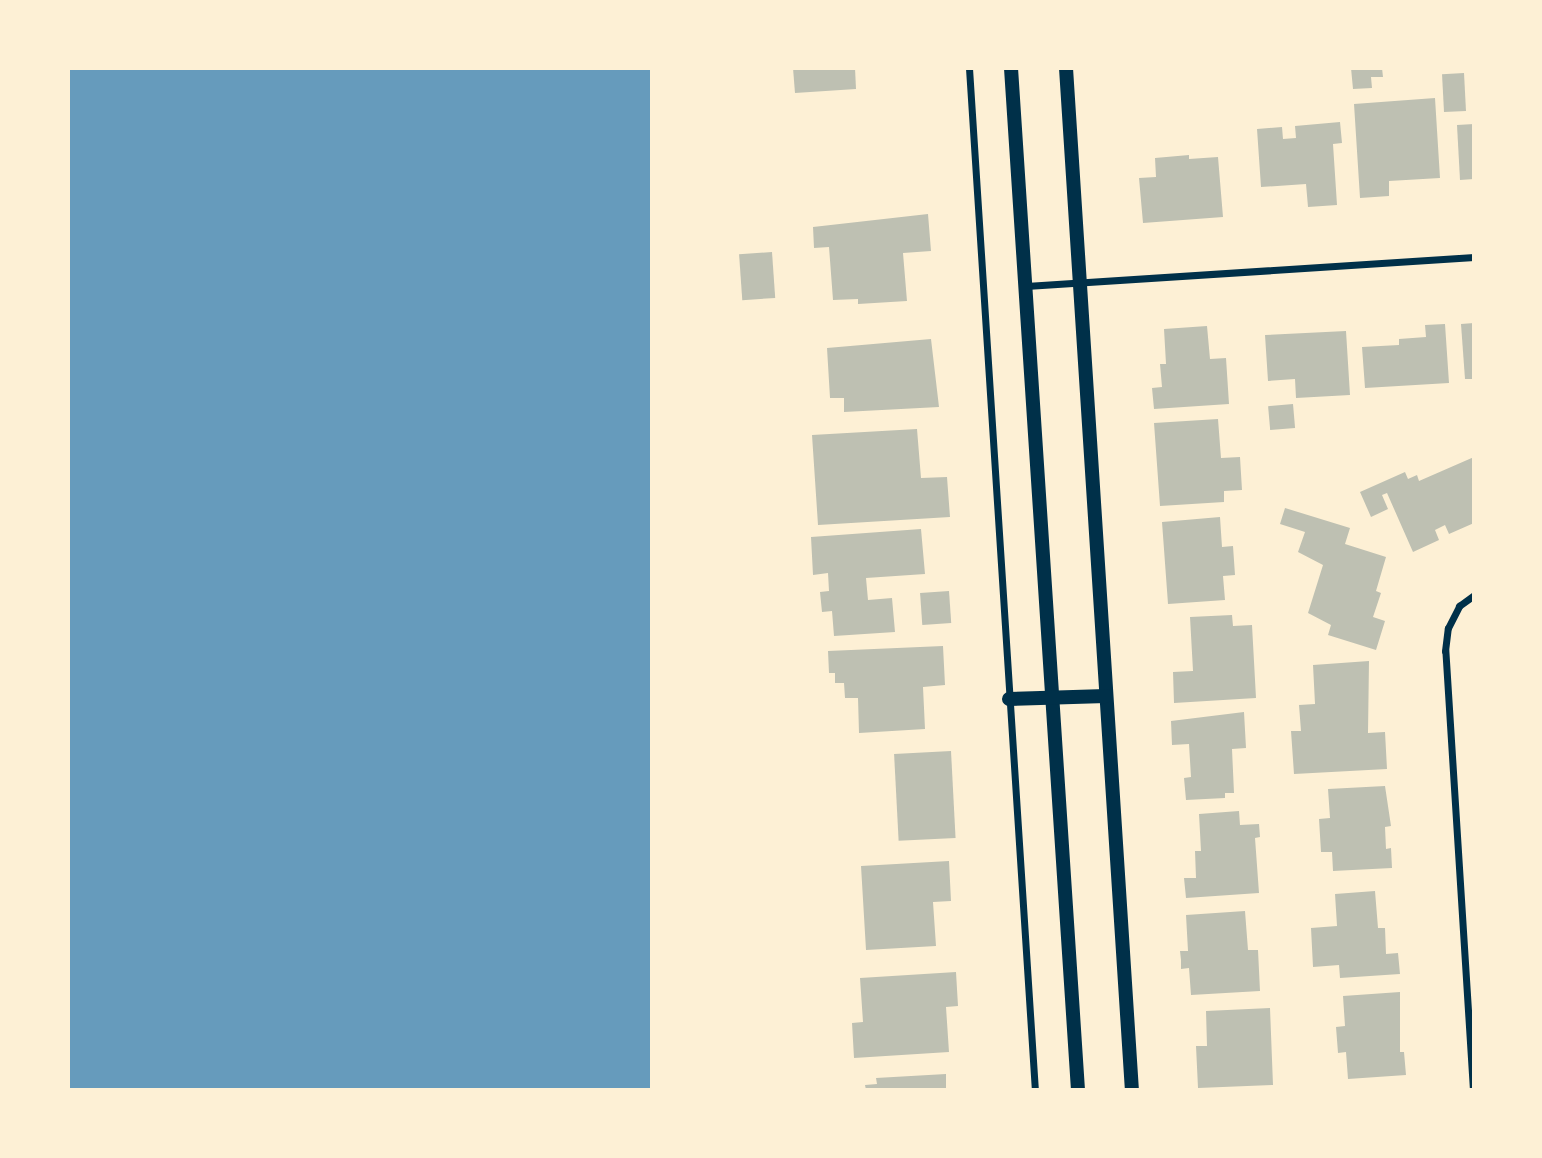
<!DOCTYPE html>
<html>
<head>
<meta charset="utf-8">
<style>
	body { margin:0 }
	#map { position:relative; width:1542px; height:1158px; overflow:hidden; background:#fdf0d5; font-family:Poppins,sans-serif }
	div>[style] { position:absolute }
	[style*='--x'] { left:calc(var(--x)*1px); top:calc(var(--y)*1px); width:calc(var(--w)*1px); rotate:calc(var(--a)*1deg) }
	.water>* { inset:0; background:#669bbc; transform-origin:0 0 }
	.building>* { inset:0; background:#bec0b2; transform-origin:0 0 }
	.minor>* { height:7px; margin:-3.5px; padding:0 3.5px; transform-origin:3.5px; border-radius:3.5px; background:#003049 }
	.secondary>* { height:14px; margin:-7px; padding:0 7px; transform-origin:7px; border-radius:7px; background:#003049 }
	span { translate:-50% -50%; white-space:nowrap; text-align:center; line-height:1.15; -webkit-text-stroke:5px #fdf0d5; paint-order:stroke }
	.frame { position:absolute; inset:0; border:70px solid #fdf0d5; pointer-events:none }
</style>
</head>
<body>
<div id="map">
	<div class="water">
		<div style="left:68px;top:68px;width:582px;height:1022px"></div>
	</div>
	<div class="building">
		<div style="clip-path:polygon(793px 68px,855px 68px,856px 89px,795px 93px)"></div>
		<div style="clip-path:polygon(1351px 68px,1382px 68px,1383px 77px,1371px 77px,1372px 88px,1353px 89px)"></div>
		<div style="left:1464px;top:73px;width:38px;height:22px;rotate:87deg"></div>
		<div style="clip-path:polygon(1435px 98px,1440px 178px,1389px 181px,1389px 196px,1360px 198px,1354px 104px)"></div>
		<div style="clip-path:polygon(1340px 122px,1342px 143px,1333px 144px,1337px 205px,1308px 207px,1306px 184px,1261px 187px,1257px 129px,1282px 127px,1283px 139px,1296px 138px,1295px 126px)"></div>
		<div style="clip-path:polygon(1474px 124px,1474px 179px,1460px 180px,1457px 125px)"></div>
		<div style="clip-path:polygon(1189px 155px,1189px 159px,1218px 157px,1223px 217px,1143px 223px,1139px 178px,1156px 177px,1155px 158px)"></div>
		<div style="clip-path:polygon(928px 214px,931px 251px,903px 253px,907px 301px,858px 304px,858px 299px,833px 300px,829px 247px,814px 248px,813px 227px)"></div>
		<div style="left:772px;top:252px;width:46px;height:33px;rotate:86deg"></div>
		<div style="clip-path:polygon(1474px 323px,1474px 379px,1465px 379px,1461px 324px)"></div>
		<div style="clip-path:polygon(1445px 324px,1449px 383px,1365px 388px,1362px 347px,1399px 345px,1399px 339px,1426px 337px,1425px 325px)"></div>
		<div style="clip-path:polygon(1207px 326px,1210px 359px,1226px 358px,1229px 404px,1154px 409px,1152px 388px,1162px 387px,1160px 364px,1166px 364px,1164px 329px)"></div>
		<div style="clip-path:polygon(1346px 331px,1350px 395px,1296px 398px,1295px 379px,1268px 381px,1265px 335px)"></div>
		<div style="clip-path:polygon(931px 339px,939px 407px,844px 412px,844px 398px,830px 398px,827px 348px)"></div>
		<div style="left:1293px;top:404px;width:24px;height:25px;rotate:85deg"></div>
		<div style="clip-path:polygon(1218px 419px,1221px 458px,1240px 457px,1242px 490px,1224px 491px,1224px 502px,1160px 506px,1154px 423px)"></div>
		<div style="clip-path:polygon(917px 429px,921px 478px,947px 477px,950px 517px,818px 525px,812px 435px)"></div>
		<div style="clip-path:polygon(1474px 457px,1474px 523px,1449px 534px,1445px 525px,1435px 530px,1439px 540px,1413px 552px,1387px 493px,1382px 495px,1388px 509px,1371px 517px,1360px 492px,1405px 472px,1408px 479px,1417px 475px,1419px 481px)"></div>
		<div style="clip-path:polygon(1285px 508px,1350px 528px,1345px 544px,1386px 557px,1376px 591px,1381px 593px,1373px 617px,1385px 621px,1376px 650px,1328px 635px,1331px 625px,1308px 613px,1323px 565px,1298px 552px,1305px 532px,1280px 524px)"></div>
		<div style="clip-path:polygon(1220px 517px,1222px 547px,1233px 546px,1235px 575px,1223px 576px,1225px 600px,1168px 604px,1162px 522px)"></div>
		<div style="clip-path:polygon(921px 529px,925px 574px,866px 578px,868px 600px,892px 598px,895px 632px,834px 636px,832px 611px,822px 612px,820px 592px,829px 591px,828px 573px,813px 575px,811px 537px)"></div>
		<div style="left:949px;top:591px;width:32px;height:29px;rotate:86deg"></div>
		<div style="clip-path:polygon(1232px 615px,1233px 626px,1252px 625px,1256px 698px,1174px 703px,1173px 672px,1193px 671px,1190px 617px)"></div>
		<div style="clip-path:polygon(943px 646px,945px 685px,923px 687px,925px 729px,859px 733px,858px 698px,845px 698px,844px 683px,835px 683px,835px 673px,829px 673px,828px 651px)"></div>
		<div style="clip-path:polygon(1369px 661px,1368px 733px,1385px 732px,1387px 769px,1294px 774px,1291px 731px,1301px 731px,1299px 705px,1315px 704px,1313px 665px)"></div>
		<div style="clip-path:polygon(1244px 712px,1246px 748px,1232px 749px,1234px 793px,1225px 793px,1225px 798px,1186px 800px,1184px 778px,1191px 777px,1189px 744px,1172px 745px,1171px 721px)"></div>
		<div style="left:951px;top:751px;width:87px;height:57px;rotate:87deg"></div>
		<div style="clip-path:polygon(1385px 786px,1391px 826px,1385px 827px,1386px 849px,1391px 848px,1392px 868px,1333px 871px,1332px 852px,1321px 852px,1319px 819px,1330px 818px,1328px 789px)"></div>
		<div style="clip-path:polygon(1239px 811px,1240px 825px,1259px 824px,1260px 837px,1255px 838px,1259px 893px,1186px 898px,1184px 878px,1196px 878px,1195px 851px,1201px 851px,1199px 814px)"></div>
		<div style="clip-path:polygon(949px 861px,951px 901px,933px 902px,936px 946px,866px 950px,861px 866px)"></div>
		<div style="clip-path:polygon(1375px 891px,1378px 928px,1385px 928px,1386px 954px,1398px 953px,1400px 974px,1340px 978px,1339px 965px,1313px 967px,1311px 928px,1337px 926px,1335px 894px)"></div>
		<div style="clip-path:polygon(1245px 911px,1248px 950px,1258px 950px,1260px 991px,1191px 995px,1189px 968px,1181px 969px,1181px 960px,1180px 951px,1188px 951px,1186px 915px)"></div>
		<div style="clip-path:polygon(956px 972px,958px 1006px,946px 1007px,949px 1052px,854px 1058px,852px 1023px,863px 1022px,860px 978px)"></div>
		<div style="clip-path:polygon(1400px 992px,1400px 1052px,1404px 1052px,1406px 1075px,1348px 1079px,1346px 1052px,1338px 1053px,1336px 1027px,1345px 1026px,1343px 996px)"></div>
		<div style="clip-path:polygon(1270px 1008px,1273px 1085px,1198px 1088px,1196px 1046px,1207px 1046px,1206px 1011px)"></div>
		<div style="clip-path:polygon(946px 1074px,946px 1090px,866px 1090px,865px 1085px,877px 1084px,876px 1078px)"></div>
	</div>
	<div class="minor">
		<div style="--x:969;--y:68;--w:1024;--a:86.31"></div>
		<div style="--x:1026;--y:286;--w:449;--a:-3.7"></div>
		<div style="--x:1473;--y:1090;--w:440;--a:-93.6"></div>
		<div style="--x:1445;--y:651;--w:23;--a:-83"></div>
		<div style="--x:1448;--y:628;--w:25;--a:-63"></div>
		<div style="--x:1459;--y:606;--w:19;--a:-36"></div>
	</div>
	<div class="secondary">
		<div style="--x:1011;--y:68;--w:1024;--a:86.25"></div>
		<div style="--x:1066;--y:68;--w:1024;--a:86.31"></div>
		<div style="--x:1009;--y:699;--w:97;--a:-1.8"></div>
	</div>
	<div class="frame"></div>
</div>
</body>
</html>
